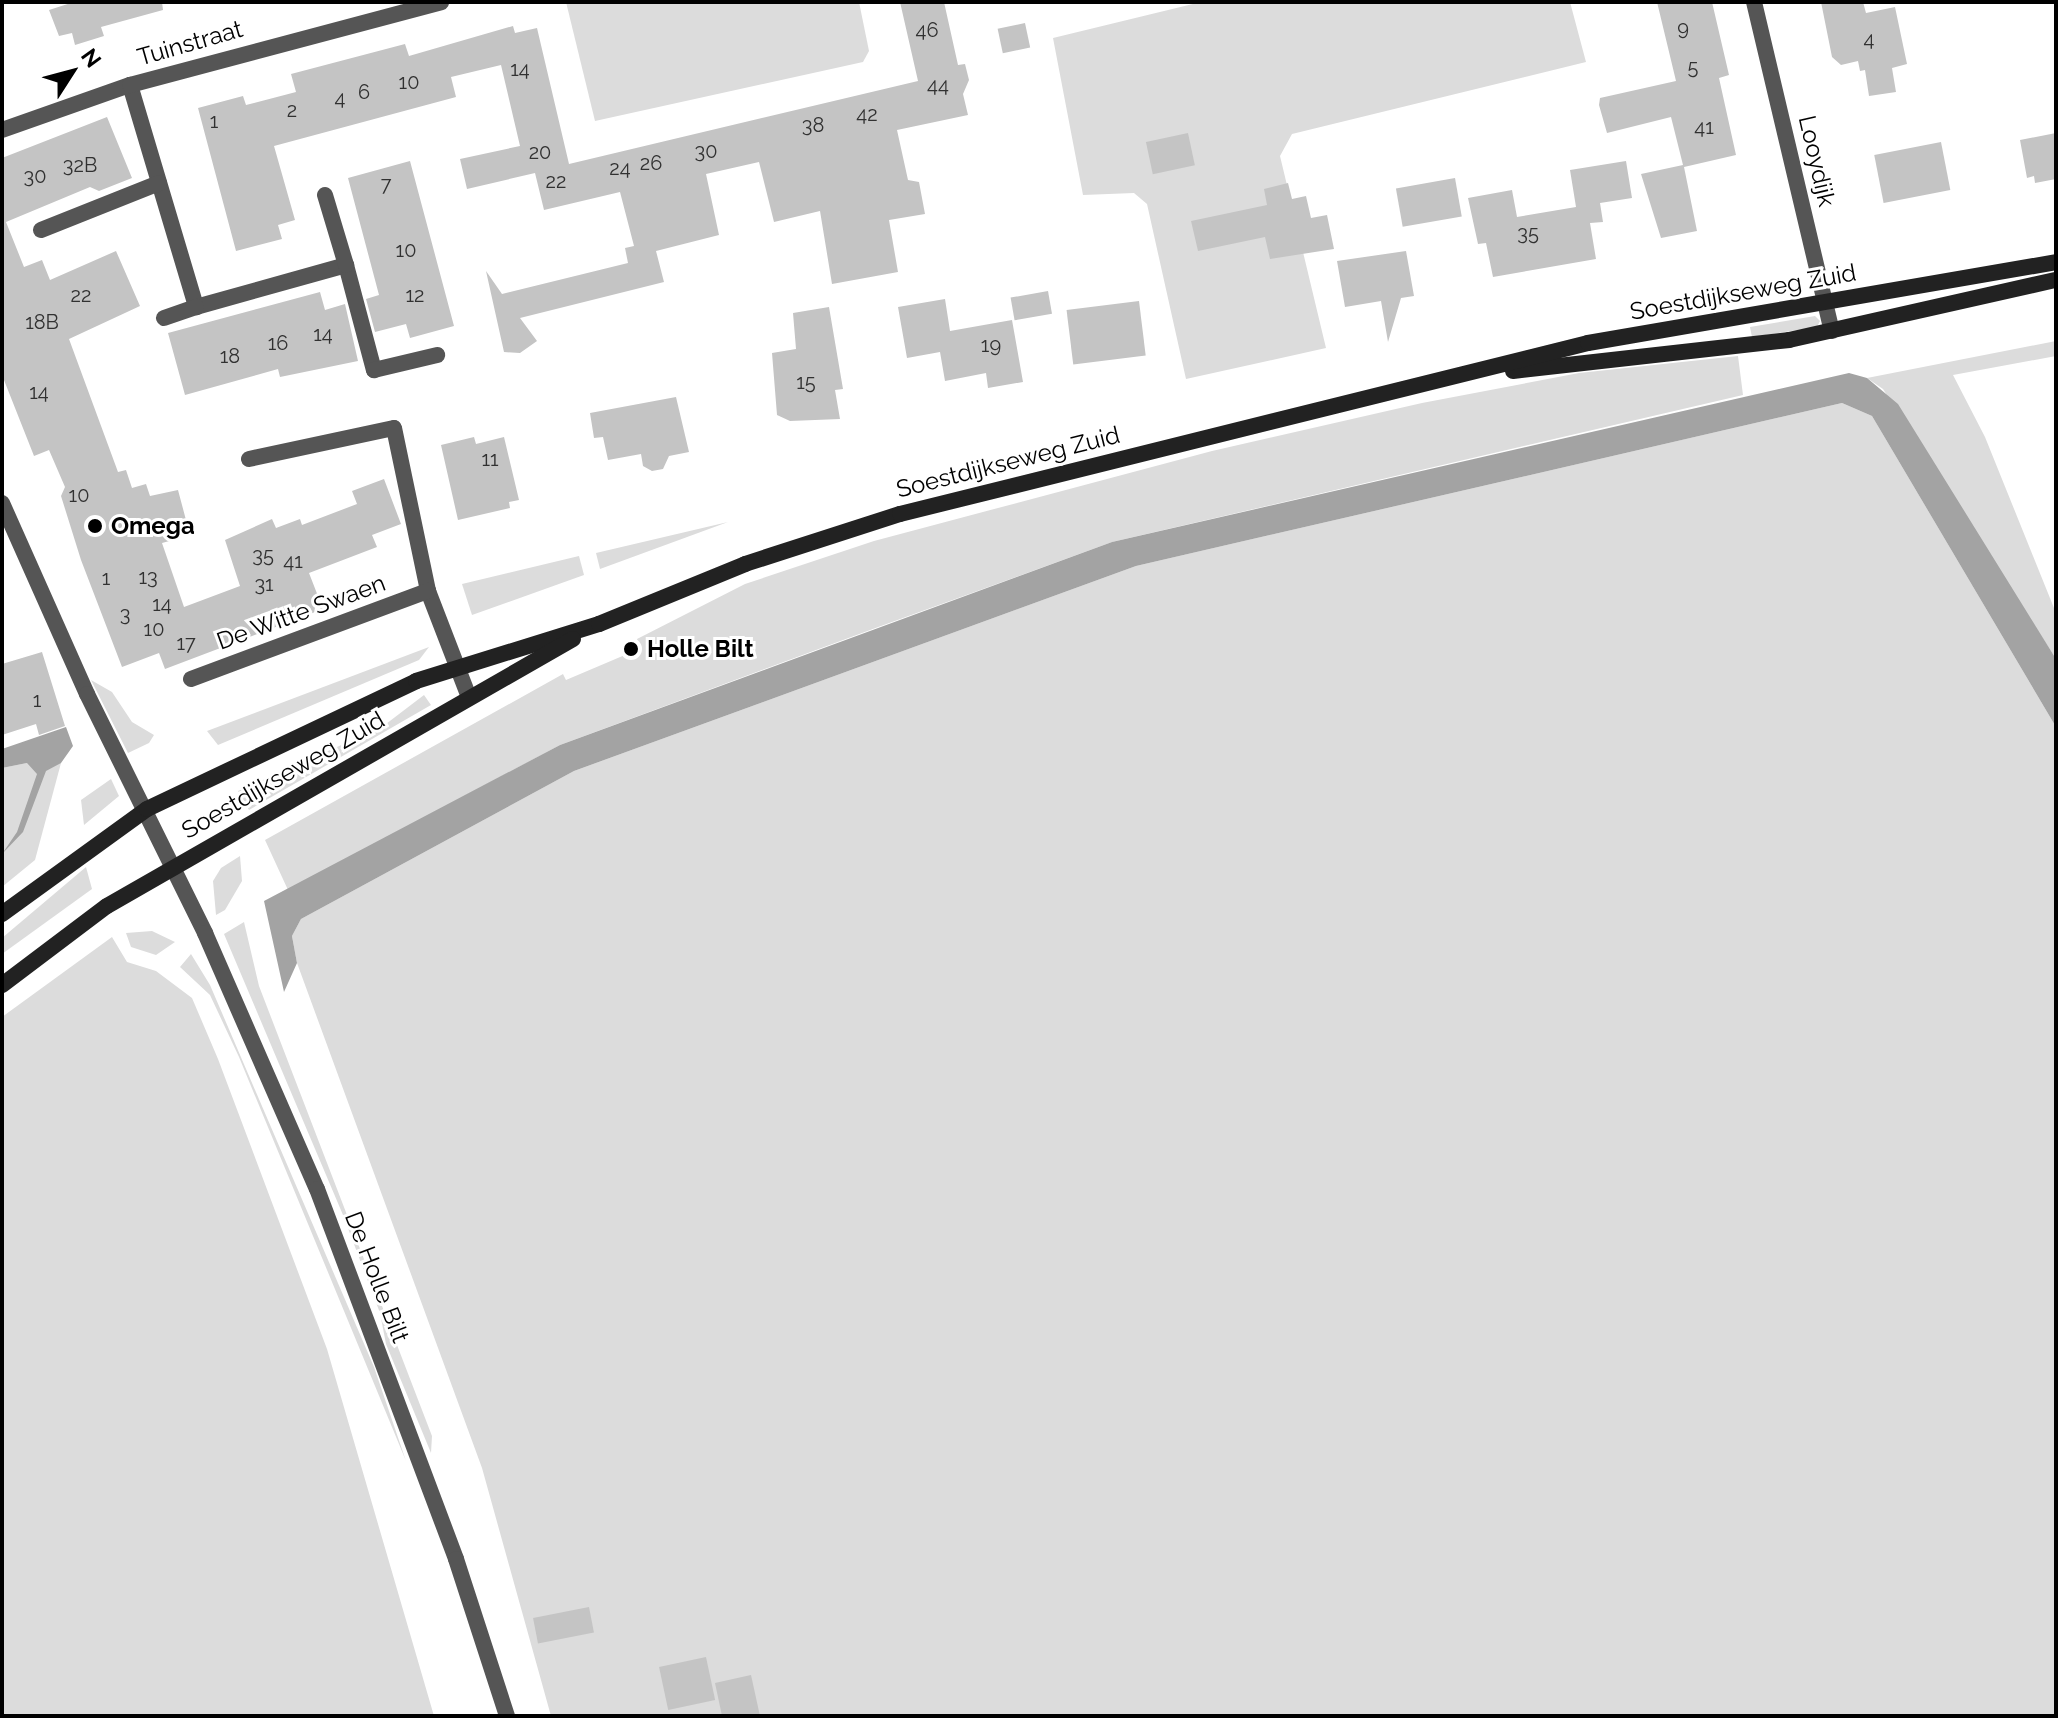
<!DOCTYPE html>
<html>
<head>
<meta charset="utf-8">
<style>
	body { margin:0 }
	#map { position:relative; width:2058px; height:1718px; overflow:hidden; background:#fff; font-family:Raleway,sans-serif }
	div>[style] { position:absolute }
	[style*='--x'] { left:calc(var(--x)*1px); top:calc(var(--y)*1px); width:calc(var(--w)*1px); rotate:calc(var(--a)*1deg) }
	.green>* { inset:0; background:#dcdcdc }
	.water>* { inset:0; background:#a3a3a3 }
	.building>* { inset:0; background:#c4c4c4; transform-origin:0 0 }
	.street>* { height:16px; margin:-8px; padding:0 8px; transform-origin:8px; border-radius:8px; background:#555 }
	.secondary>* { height:16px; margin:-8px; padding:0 8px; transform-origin:8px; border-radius:8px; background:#222 }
	.dots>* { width:22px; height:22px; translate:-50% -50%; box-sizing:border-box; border:4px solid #fff; border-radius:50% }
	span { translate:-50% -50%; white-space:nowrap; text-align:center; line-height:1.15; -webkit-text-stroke:6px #fff; paint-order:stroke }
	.number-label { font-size:20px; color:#313131 }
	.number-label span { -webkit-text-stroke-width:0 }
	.street-label { font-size:24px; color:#000 }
	.poi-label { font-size:24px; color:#000; font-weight:700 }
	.left { translate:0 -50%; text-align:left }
	.frame { position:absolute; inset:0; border:4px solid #000; pointer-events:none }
	.north { position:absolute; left:32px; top:32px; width:80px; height:80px; -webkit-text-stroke:6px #fff; paint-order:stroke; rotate:54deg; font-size:22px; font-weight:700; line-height:32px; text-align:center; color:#000 }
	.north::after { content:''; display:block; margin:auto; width:28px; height:36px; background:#000; clip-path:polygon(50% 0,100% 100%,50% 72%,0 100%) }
</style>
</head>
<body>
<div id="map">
	<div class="green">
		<div style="clip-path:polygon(566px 2px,859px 2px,869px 51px,863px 62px,595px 121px)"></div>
		<div style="clip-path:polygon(1201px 2px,1570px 2px,1586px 62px,1292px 134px,1280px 156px,1326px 348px,1186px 379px,1147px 204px,1134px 193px,1083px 195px,1053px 38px)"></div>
		<div style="clip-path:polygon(1815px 316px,1820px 321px,1817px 327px,1752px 337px,1750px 327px)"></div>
		<div style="clip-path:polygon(2056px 341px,2056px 356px,1953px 375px,1985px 437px,2056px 613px,2056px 659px,1883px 389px,1867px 378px)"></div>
		<div style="clip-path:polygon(1738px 356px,1743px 395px,1112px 542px,881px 626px,560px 745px,288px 890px,265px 840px,563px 674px,566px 680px,639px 649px,637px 639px,745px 584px,874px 541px,1212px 451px,1422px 403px,1579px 373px)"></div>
		<div style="clip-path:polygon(1842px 403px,1872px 416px,2056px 727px,2056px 1716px,551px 1716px,482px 1468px,297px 963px,292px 936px,301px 919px,574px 771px,1136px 566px)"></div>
		<div style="clip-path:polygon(728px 522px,600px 569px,596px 553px)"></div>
		<div style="clip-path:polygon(579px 556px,584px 575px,472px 615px,462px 584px)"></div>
		<div style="clip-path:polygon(429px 647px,419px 660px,218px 745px,207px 731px)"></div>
		<div style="clip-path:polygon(91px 680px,112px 692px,132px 722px,154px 735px,149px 743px,128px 753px)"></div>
		<div style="clip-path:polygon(424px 695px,431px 705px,249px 810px,238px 791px,382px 727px)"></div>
		<div style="clip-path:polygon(27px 763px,61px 763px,35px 860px,2px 887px,2px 768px)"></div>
		<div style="clip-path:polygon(111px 779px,119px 796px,84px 825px,81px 800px)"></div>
		<div style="clip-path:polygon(240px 856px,242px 881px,225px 910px,216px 915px,213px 881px,221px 868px)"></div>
		<div style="clip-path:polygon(86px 867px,92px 889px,2px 954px,2px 938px)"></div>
		<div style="clip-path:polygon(244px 922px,259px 986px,432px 1436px,431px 1453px,386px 1344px,380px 1313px,343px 1215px,224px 934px)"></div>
		<div style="clip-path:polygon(152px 931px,175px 942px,156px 955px,131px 947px,126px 933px)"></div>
		<div style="clip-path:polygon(112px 937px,127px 962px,156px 971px,192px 998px,218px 1059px,327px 1349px,434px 1716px,2px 1716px,2px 1017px)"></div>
		<div style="clip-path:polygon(191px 954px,210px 985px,374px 1367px,406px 1461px,239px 1057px,210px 995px,180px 967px)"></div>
	</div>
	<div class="water">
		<div style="clip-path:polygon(1849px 373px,1867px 378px,1898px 404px,2056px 659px,2056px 727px,1872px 416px,1842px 403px,1136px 566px,574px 771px,301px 919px,292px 936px,297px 963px,284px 992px,264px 901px,560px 745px,1112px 542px)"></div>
		<div style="clip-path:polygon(66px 727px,73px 746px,61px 763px,46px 771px,23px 832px,2px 854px,17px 832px,37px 774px,27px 763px,2px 768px,2px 749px)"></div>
	</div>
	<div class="building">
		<div style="clip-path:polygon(74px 2px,162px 2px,163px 10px,101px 27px,104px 36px,75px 45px,72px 33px,59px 36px,49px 10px)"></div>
		<div style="clip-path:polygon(900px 2px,944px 2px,958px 65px,965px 64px,969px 80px,963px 94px,968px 115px,897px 130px,908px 180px,919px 182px,925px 214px,889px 220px,898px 272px,832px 284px,820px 211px,774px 222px,759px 162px,706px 174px,719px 235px,656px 251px,664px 282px,520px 318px,537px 341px,520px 353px,504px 352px,486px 271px,502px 294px,628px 263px,625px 248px,634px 246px,620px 192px,544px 210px,535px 173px,467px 189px,460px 159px,520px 146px,501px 65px,451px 77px,456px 97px,274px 146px,295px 220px,278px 225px,282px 239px,236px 251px,198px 108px,243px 96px,246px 105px,296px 92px,291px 74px,405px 44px,409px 56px,513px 26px,515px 33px,537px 28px,569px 164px,918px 81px)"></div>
		<div style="clip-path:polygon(1657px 2px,1712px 2px,1729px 75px,1719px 78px,1736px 155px,1684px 167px,1697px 231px,1661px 238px,1641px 174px,1683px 165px,1671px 117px,1607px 133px,1599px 105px,1600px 98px,1676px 81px)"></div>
		<div style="clip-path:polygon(1821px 2px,1863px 2px,1866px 13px,1895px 7px,1907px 64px,1892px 68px,1896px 92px,1869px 96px,1865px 70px,1860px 71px,1858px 61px,1841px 65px,1832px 57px)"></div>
		<div style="left:1025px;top:23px;width:25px;height:28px;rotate:78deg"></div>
		<div style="clip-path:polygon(107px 117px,132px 178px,99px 191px,90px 187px,6px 222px,24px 267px,42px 260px,50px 280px,116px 251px,140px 306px,69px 339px,118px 472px,126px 470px,132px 488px,146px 484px,150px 496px,178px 490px,186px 520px,168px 525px,173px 540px,162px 543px,184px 607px,240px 586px,225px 540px,272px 519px,276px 528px,300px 519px,302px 525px,357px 504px,352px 491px,384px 479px,401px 524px,372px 535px,377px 547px,309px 573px,323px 609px,165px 669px,159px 653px,122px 667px,81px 560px,61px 496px,65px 487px,49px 450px,34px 456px,2px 375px,2px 158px)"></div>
		<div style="left:1188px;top:133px;width:33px;height:43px;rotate:78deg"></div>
		<div style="clip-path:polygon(2056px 133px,2056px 179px,2035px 183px,2034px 176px,2027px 178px,2020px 140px)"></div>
		<div style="left:1941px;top:142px;width:49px;height:68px;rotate:79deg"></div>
		<div style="clip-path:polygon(410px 161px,454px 326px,410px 338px,406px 324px,375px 332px,366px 299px,379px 295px,348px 178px)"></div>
		<div style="clip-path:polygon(1626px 161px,1632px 198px,1600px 203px,1603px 222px,1590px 223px,1596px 259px,1493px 277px,1486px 243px,1478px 244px,1468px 198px,1512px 190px,1517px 217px,1576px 207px,1570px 170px)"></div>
		<div style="left:1455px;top:178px;width:39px;height:60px;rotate:80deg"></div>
		<div style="clip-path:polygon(1288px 183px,1292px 199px,1306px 196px,1311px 218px,1327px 215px,1334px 249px,1270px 259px,1265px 237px,1198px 251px,1191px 221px,1267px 205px,1264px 189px)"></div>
		<div style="clip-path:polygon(1406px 251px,1414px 296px,1401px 298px,1388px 342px,1381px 301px,1345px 307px,1337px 261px)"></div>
		<div style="left:1048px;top:291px;width:23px;height:38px;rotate:80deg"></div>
		<div style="clip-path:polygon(320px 292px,325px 310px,345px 304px,358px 361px,280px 377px,278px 369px,185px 395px,168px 333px)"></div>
		<div style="clip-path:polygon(945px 299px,950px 331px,1012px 320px,1023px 382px,988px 388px,986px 373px,945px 381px,940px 352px,907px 358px,898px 307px)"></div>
		<div style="left:1139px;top:301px;width:55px;height:73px;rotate:83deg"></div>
		<div style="clip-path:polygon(829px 307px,843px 389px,835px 390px,840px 419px,790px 421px,777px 415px,772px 353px,796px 349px,793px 313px)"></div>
		<div style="clip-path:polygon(676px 397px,689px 452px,669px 456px,663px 469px,652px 471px,643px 466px,641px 454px,608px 460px,603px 437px,594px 438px,590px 413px)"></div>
		<div style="clip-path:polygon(474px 437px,476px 444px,504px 437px,519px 500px,509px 502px,510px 508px,458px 520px,441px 445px)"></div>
		<div style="clip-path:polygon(42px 652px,65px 726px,39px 735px,36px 724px,2px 735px,2px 664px)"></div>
		<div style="left:589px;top:1607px;width:26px;height:57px;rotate:79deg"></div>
		<div style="left:706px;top:1657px;width:44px;height:48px;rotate:78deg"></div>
		<div style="clip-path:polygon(751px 1675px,760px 1716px,722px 1716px,715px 1683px)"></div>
	</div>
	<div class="street">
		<div style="--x:1754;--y:2;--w:338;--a:76.7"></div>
		<div style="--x:130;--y:85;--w:232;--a:73.4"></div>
		<div style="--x:196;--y:307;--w:156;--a:-15.6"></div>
		<div style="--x:346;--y:265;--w:109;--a:75.1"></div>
		<div style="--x:374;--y:370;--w:65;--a:-13.4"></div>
		<div style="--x:2;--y:130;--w:136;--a:-19.4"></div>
		<div style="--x:130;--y:85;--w:322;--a:-14.9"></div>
		<div style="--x:325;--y:195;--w:73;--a:73.3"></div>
		<div style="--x:41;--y:230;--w:127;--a:-21.7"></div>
		<div style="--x:164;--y:318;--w:34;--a:-19"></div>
		<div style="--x:249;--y:459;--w:148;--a:-12.1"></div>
		<div style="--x:394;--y:428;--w:167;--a:78.2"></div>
		<div style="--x:428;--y:591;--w:114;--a:68.9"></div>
		<div style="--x:2;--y:503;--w:209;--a:66"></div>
		<div style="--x:87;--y:694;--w:267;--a:63.7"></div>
		<div style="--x:205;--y:933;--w:279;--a:66.4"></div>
		<div style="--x:317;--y:1189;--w:395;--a:69.4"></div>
		<div style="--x:456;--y:1559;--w:165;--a:72"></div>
		<div style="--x:191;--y:679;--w:253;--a:-20.4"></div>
	</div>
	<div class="secondary">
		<div style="--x:1513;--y:371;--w:278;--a:-6.4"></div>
		<div style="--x:1789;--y:340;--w:274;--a:-12.7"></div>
		<div style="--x:2;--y:914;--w:179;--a:-35.9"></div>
		<div style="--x:147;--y:809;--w:298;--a:-25.4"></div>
		<div style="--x:416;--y:681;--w:192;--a:-17.3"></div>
		<div style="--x:599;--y:624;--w:158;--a:-22.3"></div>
		<div style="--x:745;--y:564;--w:163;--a:-17.9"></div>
		<div style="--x:900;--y:514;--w:709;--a:-13.96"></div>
		<div style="--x:1588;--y:343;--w:475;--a:-9.8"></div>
		<div style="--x:2;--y:985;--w:131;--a:-37"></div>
		<div style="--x:107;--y:906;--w:537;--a:-29.81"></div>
	</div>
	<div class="dots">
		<div style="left:95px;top:526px;background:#000"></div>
		<div style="left:631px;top:649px;background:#000"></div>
	</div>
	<div class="number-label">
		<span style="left:1683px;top:28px">9</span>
		<span style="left:927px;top:30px">46</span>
		<span style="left:1869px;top:39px">4</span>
		<span style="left:1693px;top:67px">5</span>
		<span style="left:520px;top:69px">14</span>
		<span style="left:409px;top:82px">10</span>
		<span style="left:938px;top:85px">44</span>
		<span style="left:364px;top:92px">6</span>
		<span style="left:340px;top:98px">4</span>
		<span style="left:292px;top:110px">2</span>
		<span style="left:867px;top:114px">42</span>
		<span style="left:214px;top:121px">1</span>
		<span style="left:813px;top:125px">38</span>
		<span style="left:1704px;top:127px">41</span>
		<span style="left:706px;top:151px">30</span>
		<span style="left:540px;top:152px">20</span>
		<span style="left:651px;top:163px">26</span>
		<span style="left:80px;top:165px">32B</span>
		<span style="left:620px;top:168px">24</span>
		<span style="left:35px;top:176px">30</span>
		<span style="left:556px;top:181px">22</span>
		<span style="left:386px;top:184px">7</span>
		<span style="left:1528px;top:233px">35</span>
		<span style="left:406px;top:250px">10</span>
		<span style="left:81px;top:295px">22</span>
		<span style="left:415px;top:295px">12</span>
		<span style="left:42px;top:322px">18B</span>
		<span style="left:323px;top:334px">14</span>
		<span style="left:278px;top:343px">16</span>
		<span style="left:991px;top:345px">19</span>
		<span style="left:230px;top:356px">18</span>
		<span style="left:806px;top:382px">15</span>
		<span style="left:39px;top:392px">14</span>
		<span style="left:490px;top:459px">11</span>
		<span style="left:79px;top:495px">10</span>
		<span style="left:263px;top:555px">35</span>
		<span style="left:293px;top:561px">41</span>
		<span style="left:148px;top:577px">13</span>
		<span style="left:106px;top:578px">1</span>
		<span style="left:264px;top:584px">31</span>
		<span style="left:162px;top:604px">14</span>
		<span style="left:125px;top:614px">3</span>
		<span style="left:154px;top:629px">10</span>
		<span style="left:186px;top:643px">17</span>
		<span style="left:37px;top:700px">1</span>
	</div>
	<div class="street-label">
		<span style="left:190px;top:43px;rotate:-16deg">Tuinstraat</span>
		<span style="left:1817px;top:161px;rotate:77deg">Looydijk</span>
		<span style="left:1743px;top:292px;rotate:-10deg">Soestdijkseweg Zuid</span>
		<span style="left:1008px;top:462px;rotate:-14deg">Soestdijkseweg Zuid</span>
		<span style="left:301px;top:612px;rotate:-20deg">De Witte Swaen</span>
		<span style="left:283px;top:775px;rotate:-30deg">Soestdijkseweg Zuid</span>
		<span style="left:377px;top:1277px;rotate:69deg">De Holle Bilt</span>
	</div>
	<div class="poi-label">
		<span class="left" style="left:111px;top:526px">Omega</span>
		<span class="left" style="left:647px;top:649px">Holle Bilt</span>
	</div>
	<div class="frame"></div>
	<div class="north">N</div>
</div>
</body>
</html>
